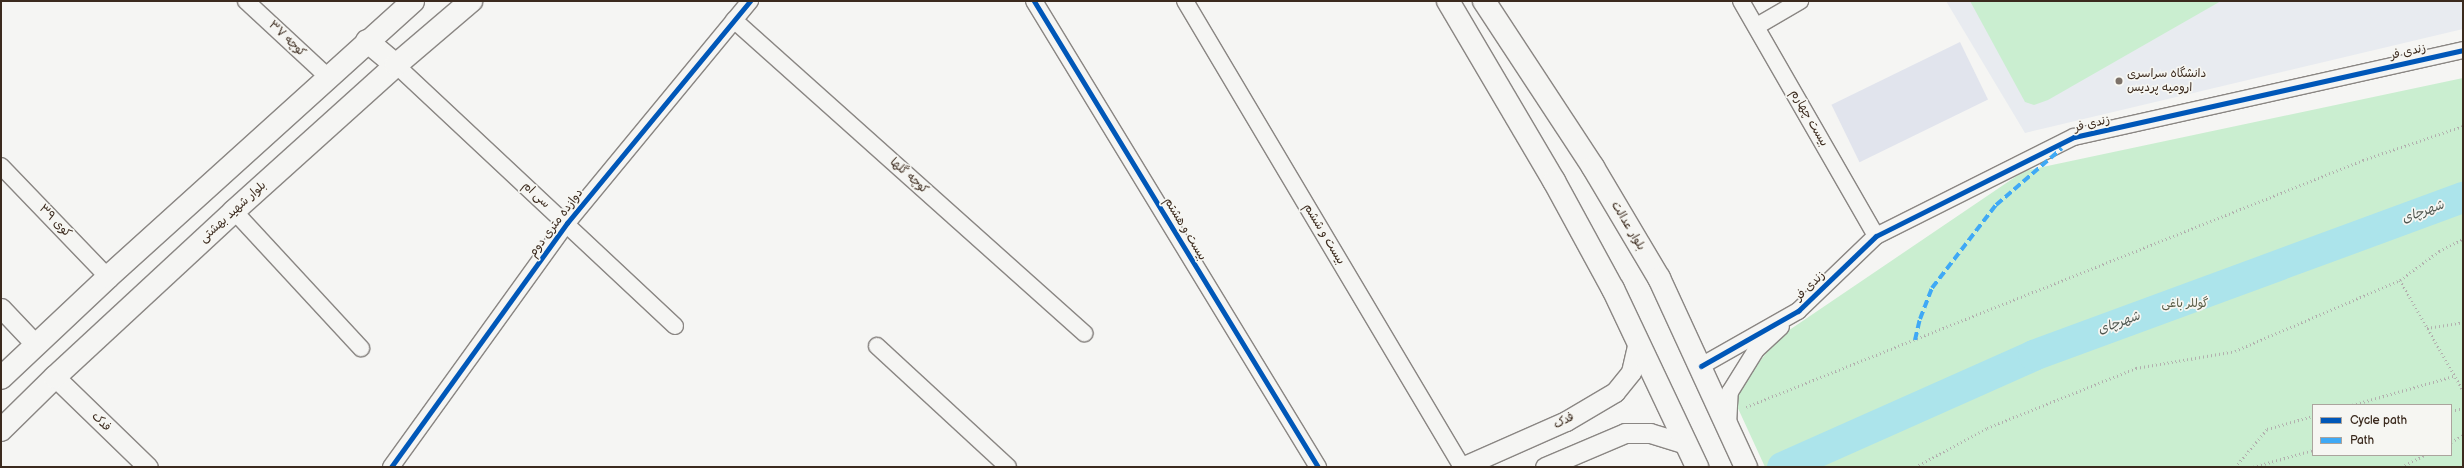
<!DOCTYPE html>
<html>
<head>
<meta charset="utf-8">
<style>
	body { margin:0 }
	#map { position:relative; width:2464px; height:468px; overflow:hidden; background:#f5f5f3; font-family:"Balsamiq Sans","Playpen Sans Arabic",sans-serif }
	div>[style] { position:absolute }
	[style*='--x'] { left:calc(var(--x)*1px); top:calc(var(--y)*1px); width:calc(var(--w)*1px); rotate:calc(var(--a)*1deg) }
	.built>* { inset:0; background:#e8ebf0 }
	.green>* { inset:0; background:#caeed0 }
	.river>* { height:31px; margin:-15.5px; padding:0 15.5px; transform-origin:15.5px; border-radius:15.5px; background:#ace4eb }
	.building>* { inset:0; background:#e1e4ed; transform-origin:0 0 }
	.path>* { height:2.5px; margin-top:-1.25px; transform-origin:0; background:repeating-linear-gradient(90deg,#b2b0ae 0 1px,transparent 0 4px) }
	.roads { filter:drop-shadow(1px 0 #8a8683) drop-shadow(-1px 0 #8a8683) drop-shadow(0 1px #8a8683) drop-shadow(0 -1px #8a8683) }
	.minor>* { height:16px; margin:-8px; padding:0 8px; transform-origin:8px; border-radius:8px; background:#f5f5f3 }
	.tertiary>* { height:19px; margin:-9.5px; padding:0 9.5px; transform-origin:9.5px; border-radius:9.5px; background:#f5f5f3 }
	.primary>* { height:22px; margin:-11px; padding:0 11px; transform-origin:11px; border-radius:11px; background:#f5f5f3 }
	.quiet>* { height:4px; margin-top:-2px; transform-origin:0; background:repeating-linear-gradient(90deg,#3fa9f5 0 8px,transparent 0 12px) }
	.cycleway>* { height:5px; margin:-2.5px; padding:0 2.5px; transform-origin:2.5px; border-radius:2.5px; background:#0057b8 }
	.dots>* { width:11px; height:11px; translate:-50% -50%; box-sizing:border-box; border:2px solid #f6f6f2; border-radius:50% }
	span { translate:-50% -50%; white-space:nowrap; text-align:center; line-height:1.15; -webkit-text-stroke:3.5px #f6f6f2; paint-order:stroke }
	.street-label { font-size:12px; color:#3b2a1e }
	.poi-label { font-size:12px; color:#3b2a1e }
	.left { translate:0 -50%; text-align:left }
	.park-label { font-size:12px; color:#565a43 }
	.water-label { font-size:13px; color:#4f5750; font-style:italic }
	.frame { position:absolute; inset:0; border:2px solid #3b2a1e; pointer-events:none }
	.legend { position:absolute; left:2312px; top:404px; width:140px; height:52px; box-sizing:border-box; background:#f6f6f2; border:1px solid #aba49d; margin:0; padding:5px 7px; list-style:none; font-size:12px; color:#3b2a1e }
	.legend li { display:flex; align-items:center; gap:8px; height:20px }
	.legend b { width:20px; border:1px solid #aba49d }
</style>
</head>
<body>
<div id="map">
	<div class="built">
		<div style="clip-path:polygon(1946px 1px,2463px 1px,2463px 29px,2025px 133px)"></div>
	</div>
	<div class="green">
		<div style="clip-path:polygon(1970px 1px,2221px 1px,2048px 100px,2034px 105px,2025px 102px)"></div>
		<div style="clip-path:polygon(evenodd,2463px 78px,2463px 467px,1765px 467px,1736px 404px,1740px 386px,1779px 337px,2024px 171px,2463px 78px,2313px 405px,2451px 405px,2451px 455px,2313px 455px,2313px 405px)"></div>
	</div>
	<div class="river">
		<div style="--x:1782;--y:467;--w:275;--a:-24"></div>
		<div style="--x:2033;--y:355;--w:458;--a:-20.2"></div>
	</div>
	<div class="building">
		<div style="left:1960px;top:42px;width:64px;height:143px;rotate:64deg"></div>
	</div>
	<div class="path">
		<div style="--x:2400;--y:280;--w:49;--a:-36.6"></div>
		<div style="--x:2439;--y:251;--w:27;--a:-27"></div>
		<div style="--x:2427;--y:328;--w:36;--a:-9"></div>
		<div style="--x:2352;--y:405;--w:106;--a:-15.9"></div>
		<div style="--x:1746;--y:407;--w:665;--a:-21.82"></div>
		<div style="--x:2363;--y:160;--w:106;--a:-18.8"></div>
		<div style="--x:2451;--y:411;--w:12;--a:-14"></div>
		<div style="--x:2451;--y:442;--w:14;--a:-30"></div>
		<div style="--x:1915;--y:467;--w:82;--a:-28.4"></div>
		<div style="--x:1987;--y:428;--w:161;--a:-21.9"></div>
		<div style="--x:2136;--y:368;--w:100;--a:-9.7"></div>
		<div style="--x:2235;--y:351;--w:180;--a:-23.3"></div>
		<div style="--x:2400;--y:280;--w:127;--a:60.2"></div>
		<div style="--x:2235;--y:467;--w:50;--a:-49.9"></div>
		<div style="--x:2267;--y:429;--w:48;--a:-15.8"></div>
		<div style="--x:2253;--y:467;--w:62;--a:-15.8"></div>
		<div style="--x:2401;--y:467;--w:27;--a:-27"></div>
	</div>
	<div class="roads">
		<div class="minor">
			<div style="--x:246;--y:1;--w:112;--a:42.8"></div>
			<div style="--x:1034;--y:1;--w:546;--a:58.64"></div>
			<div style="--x:1185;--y:1;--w:542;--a:59.27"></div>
			<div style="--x:1741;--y:1;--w:271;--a:60.1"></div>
			<div style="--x:734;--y:20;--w:470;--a:41.8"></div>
			<div style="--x:1757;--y:26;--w:50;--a:-30.2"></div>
			<div style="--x:396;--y:65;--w:382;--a:43.1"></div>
			<div style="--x:1;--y:166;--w:154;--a:46.1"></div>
			<div style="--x:234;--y:211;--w:187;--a:47.2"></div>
			<div style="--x:877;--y:346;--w:178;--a:42.7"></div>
			<div style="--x:1701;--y:366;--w:112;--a:-29.6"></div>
			<div style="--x:1798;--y:311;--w:108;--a:-43.9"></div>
			<div style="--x:1876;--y:236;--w:221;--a:-26.6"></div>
			<div style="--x:2074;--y:137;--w:399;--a:-12.6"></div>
			<div style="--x:1728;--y:425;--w:33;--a:-87"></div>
			<div style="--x:1730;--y:392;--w:49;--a:-58.2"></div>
			<div style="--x:1756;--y:350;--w:34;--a:-43"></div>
			<div style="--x:391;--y:467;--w:301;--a:-54.2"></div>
			<div style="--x:567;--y:223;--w:288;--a:-50.5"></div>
		</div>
		<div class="tertiary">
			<div style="--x:1;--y:308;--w:50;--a:46.6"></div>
			<div style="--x:55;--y:377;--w:129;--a:44.1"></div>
			<div style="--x:1462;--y:467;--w:114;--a:-23.9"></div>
			<div style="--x:1566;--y:421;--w:57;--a:-30.6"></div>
			<div style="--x:1615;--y:392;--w:26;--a:-51"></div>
			<div style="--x:1631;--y:372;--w:28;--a:-77"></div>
			<div style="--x:1545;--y:467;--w:87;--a:-23"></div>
			<div style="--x:1625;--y:433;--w:25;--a:0"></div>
			<div style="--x:1650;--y:433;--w:38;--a:17"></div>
		</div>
		<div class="primary">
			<div style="--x:1448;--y:1;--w:209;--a:59.5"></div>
			<div style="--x:1554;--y:181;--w:123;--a:61.4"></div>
			<div style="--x:1613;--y:289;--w:197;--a:64.7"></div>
			<div style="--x:1484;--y:1;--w:199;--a:56.7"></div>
			<div style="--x:1593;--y:167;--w:129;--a:59.3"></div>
			<div style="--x:1659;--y:278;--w:208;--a:65.3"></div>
			<div style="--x:367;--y:41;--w:38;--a:40"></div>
			<div style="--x:1;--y:378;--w:147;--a:-43.3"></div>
			<div style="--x:108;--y:277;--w:411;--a:-42.1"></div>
			<div style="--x:1;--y:430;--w:76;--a:-44.5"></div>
			<div style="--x:55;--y:377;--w:244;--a:-42.8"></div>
			<div style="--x:234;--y:211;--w:218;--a:-42"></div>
			<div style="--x:396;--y:65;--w:99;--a:-40.5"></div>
		</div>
	</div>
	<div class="quiet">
		<div style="--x:1915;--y:340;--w:22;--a:-77"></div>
		<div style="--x:1920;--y:319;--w:33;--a:-69"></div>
		<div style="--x:1932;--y:288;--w:105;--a:-52.4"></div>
		<div style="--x:1996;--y:205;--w:87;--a:-40.8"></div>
	</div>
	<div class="cycleway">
		<div style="--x:1034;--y:1;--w:546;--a:58.64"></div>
		<div style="--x:1701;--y:366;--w:112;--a:-29.6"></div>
		<div style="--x:1798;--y:311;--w:108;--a:-43.9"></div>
		<div style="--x:1876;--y:236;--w:221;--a:-26.6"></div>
		<div style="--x:2074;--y:137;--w:399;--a:-12.6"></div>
		<div style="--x:391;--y:467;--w:301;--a:-54.2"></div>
		<div style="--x:567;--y:223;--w:288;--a:-50.5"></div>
	</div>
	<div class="dots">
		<div style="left:2119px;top:81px;background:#7c7169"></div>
	</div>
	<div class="street-label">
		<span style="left:287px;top:39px;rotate:43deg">کوچه ۳۷</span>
		<span style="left:2408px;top:52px;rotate:-13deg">زندی فر</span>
		<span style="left:1809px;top:118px;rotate:60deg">بیست چهارم</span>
		<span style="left:2092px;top:124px;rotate:-14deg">زندی فر</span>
		<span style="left:909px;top:176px;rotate:42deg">کوچه گلها</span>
		<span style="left:536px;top:195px;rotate:43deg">سی ام</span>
		<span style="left:233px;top:212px;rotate:-42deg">بلوار شهید بهشتی</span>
		<span style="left:55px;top:221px;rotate:46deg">کوی ۳۹</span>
		<span style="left:556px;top:223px;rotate:-53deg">دوازده متری دوم</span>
		<span style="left:1628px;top:226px;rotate:59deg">بلوار عدالت</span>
		<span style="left:1185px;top:229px;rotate:59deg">بیست و هشتم</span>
		<span style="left:1324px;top:234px;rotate:59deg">بیست و ششم</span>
		<span style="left:1810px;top:286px;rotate:-44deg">زندی فر</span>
		<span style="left:1564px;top:421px;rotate:-27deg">فدک</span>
		<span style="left:101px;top:422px;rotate:44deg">فدک</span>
	</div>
	<div class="poi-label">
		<span class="left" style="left:2127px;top:81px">دانشگاه سراسری<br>ارومیه پردیس</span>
	</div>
	<div class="park-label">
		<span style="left:2185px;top:304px">گوللر باغی</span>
	</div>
	<div class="water-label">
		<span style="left:2423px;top:212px;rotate:-20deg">شهرچای</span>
		<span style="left:2119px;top:323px;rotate:-20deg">شهرچای</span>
	</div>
	<div class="frame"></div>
	<ul class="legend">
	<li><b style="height:5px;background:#0057b8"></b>Cycle path</li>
	<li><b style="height:5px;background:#3fa9f5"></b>Path</li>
	</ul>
</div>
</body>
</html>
